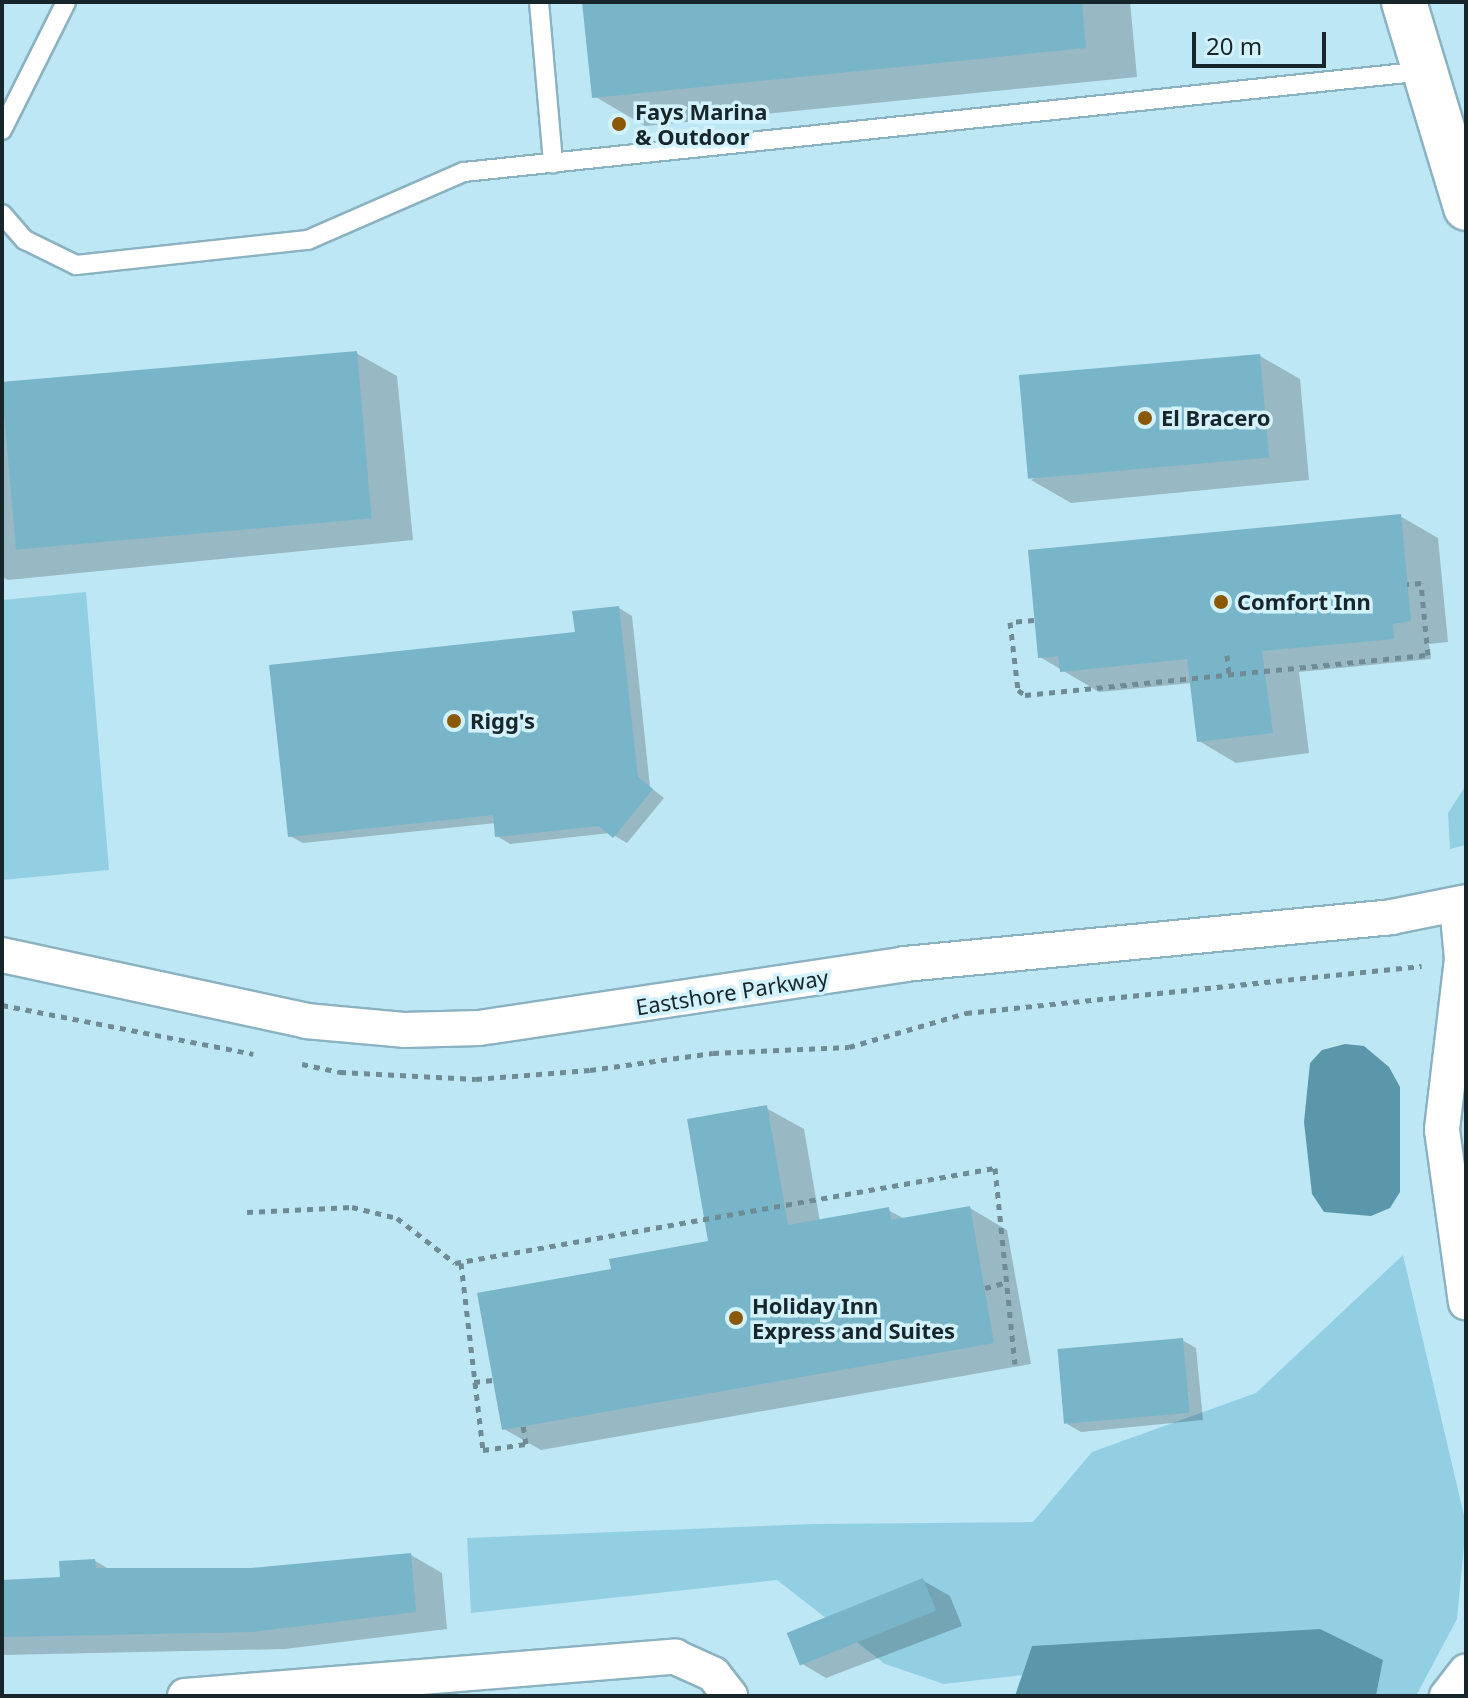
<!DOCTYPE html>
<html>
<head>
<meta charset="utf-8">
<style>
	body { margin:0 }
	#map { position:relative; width:1468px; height:1698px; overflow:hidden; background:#bee7f5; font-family:"Noto Sans",sans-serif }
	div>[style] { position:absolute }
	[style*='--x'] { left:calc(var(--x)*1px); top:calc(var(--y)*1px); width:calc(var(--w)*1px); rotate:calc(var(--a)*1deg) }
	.green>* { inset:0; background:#92cfe3 }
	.water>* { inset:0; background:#5b97ab }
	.shadow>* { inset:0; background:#0003 }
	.building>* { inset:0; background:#78b5c9; transform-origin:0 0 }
	.path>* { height:5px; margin-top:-2.5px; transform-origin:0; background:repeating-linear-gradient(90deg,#6f8c96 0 6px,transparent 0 12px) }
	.roads { filter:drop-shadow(2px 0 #8bb2c0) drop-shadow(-2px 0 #8bb2c0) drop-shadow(0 2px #8bb2c0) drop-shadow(0 -2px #8bb2c0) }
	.service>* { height:18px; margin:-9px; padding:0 9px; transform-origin:9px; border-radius:9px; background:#fff }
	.minor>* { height:34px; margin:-17px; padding:0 17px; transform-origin:17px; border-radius:17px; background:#fff }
	.primary>* { height:44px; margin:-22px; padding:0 22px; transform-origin:22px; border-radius:22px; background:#fff }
	.dots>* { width:22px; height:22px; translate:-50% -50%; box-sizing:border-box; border:4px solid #d2f2fe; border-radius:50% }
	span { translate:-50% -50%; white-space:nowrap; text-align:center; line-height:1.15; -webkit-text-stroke:7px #d2f2fe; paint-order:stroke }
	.poi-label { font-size:22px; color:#16262b; font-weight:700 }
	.left { translate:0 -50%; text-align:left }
	.street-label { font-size:22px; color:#16262b }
	.frame { position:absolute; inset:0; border:4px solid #16262b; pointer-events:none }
	.scale { position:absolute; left:1192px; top:32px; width:134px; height:36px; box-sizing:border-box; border:4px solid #16262b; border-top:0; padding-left:10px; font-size:24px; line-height:28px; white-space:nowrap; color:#16262b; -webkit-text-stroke:6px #d2f2fe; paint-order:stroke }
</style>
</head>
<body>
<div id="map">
	<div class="green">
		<div style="clip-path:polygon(86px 592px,109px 870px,2px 880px,2px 600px)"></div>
		<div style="clip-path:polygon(1466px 785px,1466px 845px,1450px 849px,1448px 813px)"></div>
		<div style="clip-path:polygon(1403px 1255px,1466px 1524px,1457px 1619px,1416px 1696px,1376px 1696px,1383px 1660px,1032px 1646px,1022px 1675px,944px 1684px,885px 1664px,777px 1580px,471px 1613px,467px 1538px,813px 1524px,1033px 1522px,1092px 1452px,1256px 1393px)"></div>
	</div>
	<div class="water">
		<div style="clip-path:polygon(1345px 1044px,1364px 1046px,1389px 1067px,1400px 1087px,1400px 1192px,1390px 1208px,1371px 1216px,1324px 1212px,1312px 1194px,1304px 1122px,1310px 1063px,1322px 1050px)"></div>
		<div style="clip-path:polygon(1320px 1629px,1383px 1660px,1376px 1696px,1015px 1696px,1032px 1646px)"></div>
	</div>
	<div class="shadow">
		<div style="clip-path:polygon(584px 2px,1130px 2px,1137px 77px,645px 126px,594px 96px)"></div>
		<div style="clip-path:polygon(356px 353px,397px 376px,413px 540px,8px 580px,2px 577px,2px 388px)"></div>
		<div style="clip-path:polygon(1260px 356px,1300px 379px,1309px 480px,1071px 503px,1031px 480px)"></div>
		<div style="clip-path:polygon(1400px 516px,1438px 538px,1448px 642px,1429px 644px,1431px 659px,1299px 672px,1309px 753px,1236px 763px,1199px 741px,1192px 683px,1099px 692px,1040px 657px)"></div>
		<div style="clip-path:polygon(619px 608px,632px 616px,650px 787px,664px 798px,627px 843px,610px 833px,510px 844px,497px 836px,496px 823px,303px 843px,290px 836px)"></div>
		<div style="clip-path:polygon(766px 1108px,804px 1129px,820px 1222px,888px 1210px,905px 1219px,970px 1208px,1007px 1230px,1031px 1364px,541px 1450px,504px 1429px,613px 1271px,710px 1243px)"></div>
		<div style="clip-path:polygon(1182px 1340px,1196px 1348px,1203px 1420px,1081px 1432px,1067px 1424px)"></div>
		<div style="clip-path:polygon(411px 1555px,442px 1573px,447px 1629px,285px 1649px,2px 1655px,2px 1583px,62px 1579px,95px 1561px,111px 1570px,251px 1570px)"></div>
		<div style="clip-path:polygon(922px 1580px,950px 1596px,962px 1626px,826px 1678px,799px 1662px)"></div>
	</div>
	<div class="building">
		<div style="clip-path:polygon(582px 2px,1082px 2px,1086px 48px,592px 98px)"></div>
		<div style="left:357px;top:351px;width:168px;height:357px;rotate:85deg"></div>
		<div style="left:1260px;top:354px;width:104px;height:242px;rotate:85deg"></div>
		<div style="clip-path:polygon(1401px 514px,1411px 621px,1393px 624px,1394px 639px,1262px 651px,1273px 733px,1197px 742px,1187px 659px,1060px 672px,1058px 656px,1038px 658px,1028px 550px)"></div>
		<div style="clip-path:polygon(619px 606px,638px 777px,653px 789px,613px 838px,599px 826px,495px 837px,493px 815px,288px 837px,269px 665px,575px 632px,572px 611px)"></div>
		<div style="clip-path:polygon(767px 1105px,788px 1225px,889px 1207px,891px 1220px,970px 1206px,994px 1343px,502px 1430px,477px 1293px,611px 1269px,609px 1259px,708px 1241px,687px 1119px)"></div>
		<div style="left:1183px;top:1338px;width:75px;height:126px;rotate:85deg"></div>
		<div style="clip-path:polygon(411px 1553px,416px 1612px,252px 1632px,2px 1637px,2px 1580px,60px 1577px,59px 1561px,95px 1559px,96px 1568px,251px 1568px)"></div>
		<div style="left:923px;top:1578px;width:35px;height:147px;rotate:68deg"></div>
	</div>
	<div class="path">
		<div style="--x:1034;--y:620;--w:24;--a:175"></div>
		<div style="--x:1010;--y:622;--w:68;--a:83.3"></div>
		<div style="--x:1018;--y:690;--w:9;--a:36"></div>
		<div style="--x:1025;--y:695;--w:405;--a:-5.7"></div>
		<div style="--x:1428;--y:655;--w:72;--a:-95.6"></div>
		<div style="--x:1421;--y:583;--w:14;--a:176"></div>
		<div style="--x:1227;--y:655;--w:19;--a:84"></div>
		<div style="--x:2;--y:1005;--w:256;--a:11"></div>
		<div style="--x:302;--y:1064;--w:39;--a:12"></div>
		<div style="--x:340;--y:1072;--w:136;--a:2.9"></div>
		<div style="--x:476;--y:1079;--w:114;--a:-4.5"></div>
		<div style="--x:590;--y:1070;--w:124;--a:-7.9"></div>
		<div style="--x:713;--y:1053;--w:136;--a:-2.5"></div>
		<div style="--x:849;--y:1047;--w:122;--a:-16.2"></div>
		<div style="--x:966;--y:1013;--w:458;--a:-5.9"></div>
		<div style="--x:247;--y:1212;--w:105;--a:-2.7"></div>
		<div style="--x:352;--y:1207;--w:46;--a:13.7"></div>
		<div style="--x:397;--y:1218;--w:73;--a:37.8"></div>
		<div style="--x:455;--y:1263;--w:548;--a:-9.98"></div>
		<div style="--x:995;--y:1168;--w:197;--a:84.2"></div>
		<div style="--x:461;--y:1263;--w:188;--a:83.3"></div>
		<div style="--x:483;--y:1450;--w:43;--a:-7.9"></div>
		<div style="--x:526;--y:1444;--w:18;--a:-99"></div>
		<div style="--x:985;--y:1288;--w:23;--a:-15"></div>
		<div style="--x:474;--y:1382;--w:19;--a:-6"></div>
	</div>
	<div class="roads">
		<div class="service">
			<div style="--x:539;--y:2;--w:162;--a:85"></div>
			<div style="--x:2;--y:130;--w:143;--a:-63.4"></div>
			<div style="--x:2;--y:214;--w:35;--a:49"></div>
			<div style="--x:25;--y:240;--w:57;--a:26.1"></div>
			<div style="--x:76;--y:265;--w:233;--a:-6.2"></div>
			<div style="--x:308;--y:240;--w:170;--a:-23.6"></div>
			<div style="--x:464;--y:172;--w:966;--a:-6"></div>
		</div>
		<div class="minor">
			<div style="--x:1457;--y:905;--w:54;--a:84.7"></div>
			<div style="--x:1462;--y:959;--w:172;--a:96.7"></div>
			<div style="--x:1442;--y:1130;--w:174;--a:82.1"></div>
			<div style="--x:2;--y:955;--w:311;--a:12.2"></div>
			<div style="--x:306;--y:1021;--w:98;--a:5.2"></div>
			<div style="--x:404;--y:1030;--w:75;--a:-1.5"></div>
			<div style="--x:479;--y:1028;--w:431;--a:-8.5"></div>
			<div style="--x:905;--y:964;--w:488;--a:-5.5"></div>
			<div style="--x:1391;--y:917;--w:76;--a:-11.3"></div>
			<div style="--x:185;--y:1696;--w:492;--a:-4.6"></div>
			<div style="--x:675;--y:1657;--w:42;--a:24.1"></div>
			<div style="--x:713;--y:1674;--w:28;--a:52"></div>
			<div style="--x:1447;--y:1696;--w:31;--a:-52"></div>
		</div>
		<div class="primary">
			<div style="--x:1404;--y:2;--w:215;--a:73.2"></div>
		</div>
	</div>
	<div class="dots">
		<div style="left:619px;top:124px;background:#8b5903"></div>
		<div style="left:1145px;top:418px;background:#8b5903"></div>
		<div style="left:1221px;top:602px;background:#8b5903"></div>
		<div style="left:454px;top:721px;background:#8b5903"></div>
		<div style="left:736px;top:1318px;background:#8b5903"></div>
	</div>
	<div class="poi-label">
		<span class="left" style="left:635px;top:124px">Fays Marina<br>&amp; Outdoor</span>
		<span class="left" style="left:1161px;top:418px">El Bracero</span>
		<span class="left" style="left:1237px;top:602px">Comfort Inn</span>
		<span class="left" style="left:470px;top:721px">Rigg's</span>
		<span class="left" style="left:752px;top:1318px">Holiday Inn<br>Express and Suites</span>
	</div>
	<div class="street-label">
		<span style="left:732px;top:992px;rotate:-9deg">Eastshore Parkway</span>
	</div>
	<div class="frame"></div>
	<div class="scale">20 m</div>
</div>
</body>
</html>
